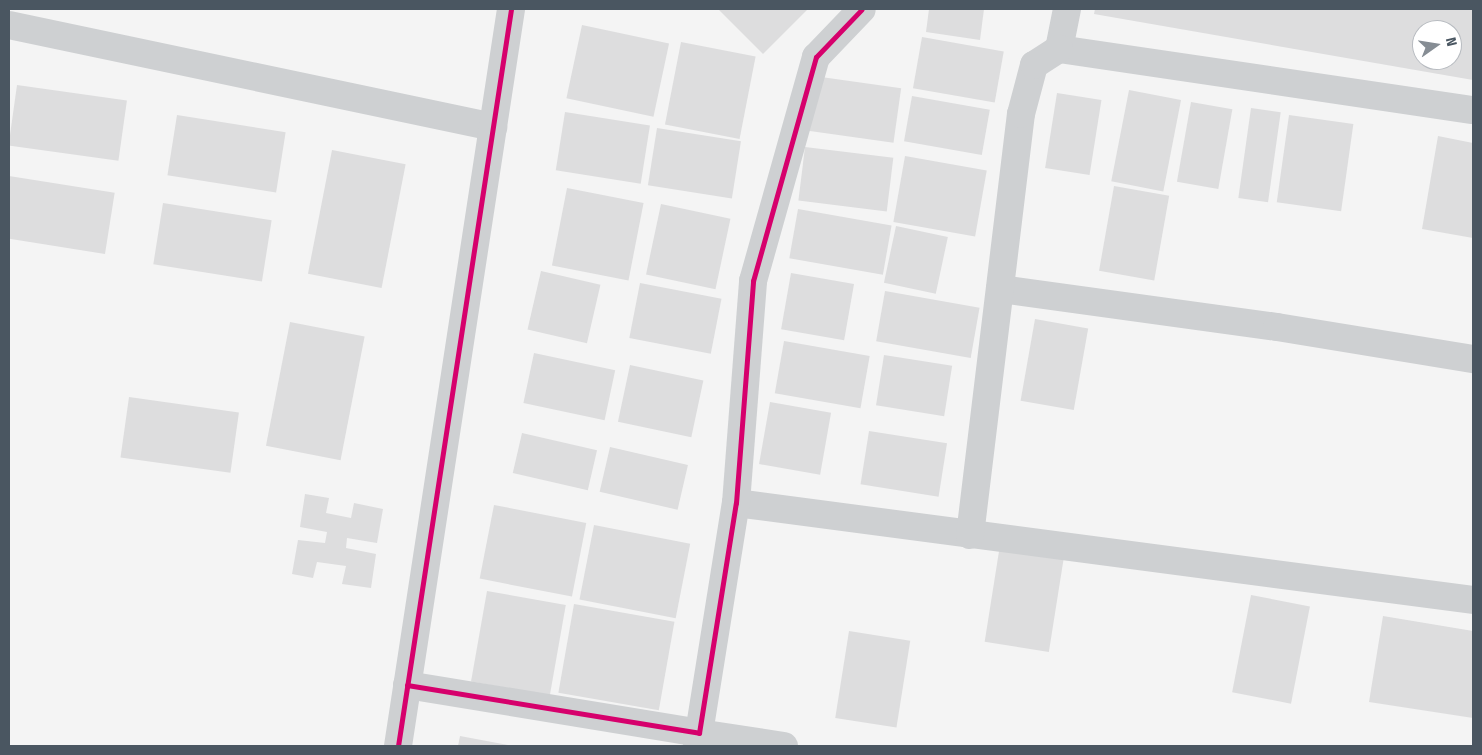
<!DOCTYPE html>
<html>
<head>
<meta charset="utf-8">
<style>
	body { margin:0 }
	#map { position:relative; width:1482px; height:755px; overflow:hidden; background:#f4f4f4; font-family:"Fira Sans Condensed",sans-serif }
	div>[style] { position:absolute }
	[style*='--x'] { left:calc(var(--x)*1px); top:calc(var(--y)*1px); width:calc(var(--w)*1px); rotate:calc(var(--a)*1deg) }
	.building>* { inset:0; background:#ddddde; transform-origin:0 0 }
	.minor>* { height:28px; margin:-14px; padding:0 14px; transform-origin:14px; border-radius:14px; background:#ced0d2 }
	.cycleway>* { height:5px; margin:-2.5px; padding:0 2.5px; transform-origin:2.5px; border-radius:2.5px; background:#d6006c }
	span { translate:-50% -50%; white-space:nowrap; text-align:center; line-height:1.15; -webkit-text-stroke:4px #fff; paint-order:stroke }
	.frame { position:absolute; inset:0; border:10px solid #4a5661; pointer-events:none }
	.north { position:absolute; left:1412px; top:20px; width:50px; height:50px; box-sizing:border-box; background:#fff; border:1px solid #b7bbc0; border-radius:50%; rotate:77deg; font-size:14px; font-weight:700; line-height:20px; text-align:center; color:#4a5661 }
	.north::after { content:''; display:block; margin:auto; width:18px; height:22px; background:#868d94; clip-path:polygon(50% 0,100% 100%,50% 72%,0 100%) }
</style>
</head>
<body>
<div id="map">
	<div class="building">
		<div style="clip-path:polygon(718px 9px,808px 9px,763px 54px)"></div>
		<div style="clip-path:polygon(929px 9px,984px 9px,980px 40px,926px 32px)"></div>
		<div style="clip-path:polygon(evenodd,1095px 9px,1473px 9px,1473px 80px,1094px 14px,1095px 9px,1422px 30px,1452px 30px,1452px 60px,1422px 60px,1422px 30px)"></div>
		<div style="left:582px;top:25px;width:89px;height:75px;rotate:12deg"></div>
		<div style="left:922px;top:37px;width:83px;height:52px;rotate:10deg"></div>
		<div style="left:681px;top:42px;width:76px;height:84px;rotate:11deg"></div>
		<div style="left:814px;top:76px;width:88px;height:55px;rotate:8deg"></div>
		<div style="left:17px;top:85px;width:111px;height:61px;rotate:8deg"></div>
		<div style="left:1129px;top:90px;width:53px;height:93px;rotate:11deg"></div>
		<div style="left:1057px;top:93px;width:45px;height:76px;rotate:9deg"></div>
		<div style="left:912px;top:96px;width:79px;height:46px;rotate:10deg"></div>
		<div style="left:1191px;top:102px;width:42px;height:81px;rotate:10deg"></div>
		<div style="left:1251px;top:108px;width:30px;height:91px;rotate:8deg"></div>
		<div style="left:565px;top:112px;width:86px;height:59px;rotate:9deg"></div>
		<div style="left:177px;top:115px;width:110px;height:61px;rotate:9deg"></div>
		<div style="left:1289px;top:115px;width:65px;height:88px;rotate:8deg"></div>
		<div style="left:657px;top:128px;width:85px;height:58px;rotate:9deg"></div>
		<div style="clip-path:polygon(1438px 136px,1473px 143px,1473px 238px,1422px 229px)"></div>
		<div style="left:805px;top:147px;width:89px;height:54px;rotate:7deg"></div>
		<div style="left:332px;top:150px;width:75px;height:126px;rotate:11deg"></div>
		<div style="left:905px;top:156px;width:83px;height:67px;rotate:10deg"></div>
		<div style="left:9px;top:176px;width:107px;height:62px;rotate:9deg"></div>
		<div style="left:1114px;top:186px;width:56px;height:86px;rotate:10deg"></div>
		<div style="left:567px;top:188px;width:78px;height:79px;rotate:11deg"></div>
		<div style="left:163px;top:203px;width:110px;height:62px;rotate:9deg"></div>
		<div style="left:661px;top:204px;width:71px;height:72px;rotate:12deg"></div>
		<div style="left:798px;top:209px;width:95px;height:50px;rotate:10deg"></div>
		<div style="left:896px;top:226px;width:53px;height:58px;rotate:12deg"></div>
		<div style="left:541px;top:271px;width:61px;height:60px;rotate:13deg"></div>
		<div style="left:791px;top:273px;width:64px;height:57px;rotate:10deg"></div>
		<div style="left:640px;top:283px;width:83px;height:56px;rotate:11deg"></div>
		<div style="left:885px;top:291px;width:96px;height:51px;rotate:10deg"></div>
		<div style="left:1035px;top:319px;width:54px;height:83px;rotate:10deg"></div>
		<div style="left:290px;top:322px;width:76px;height:126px;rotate:11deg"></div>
		<div style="left:784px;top:341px;width:87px;height:53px;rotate:10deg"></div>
		<div style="left:534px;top:353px;width:83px;height:51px;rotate:12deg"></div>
		<div style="left:884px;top:355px;width:69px;height:51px;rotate:9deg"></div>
		<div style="left:630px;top:365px;width:75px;height:58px;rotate:12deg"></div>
		<div style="left:129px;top:397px;width:111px;height:61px;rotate:8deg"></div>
		<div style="left:770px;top:402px;width:62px;height:63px;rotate:10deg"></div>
		<div style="left:869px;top:431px;width:79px;height:54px;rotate:9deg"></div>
		<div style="left:522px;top:433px;width:77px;height:41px;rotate:13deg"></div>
		<div style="left:610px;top:447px;width:80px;height:46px;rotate:13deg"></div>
		<div style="clip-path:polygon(305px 494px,329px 498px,326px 513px,351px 518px,354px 503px,383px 509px,377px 543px,347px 538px,346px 548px,376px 554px,371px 588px,342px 584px,346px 566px,317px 562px,313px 578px,292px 574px,298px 540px,325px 543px,327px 532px,300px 527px)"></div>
		<div style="left:494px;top:505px;width:94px;height:75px;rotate:11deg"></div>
		<div style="left:594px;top:525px;width:98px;height:76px;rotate:11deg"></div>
		<div style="left:1000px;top:545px;width:65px;height:98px;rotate:9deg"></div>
		<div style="left:487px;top:591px;width:80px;height:92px;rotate:10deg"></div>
		<div style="left:1251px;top:595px;width:60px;height:99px;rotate:11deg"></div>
		<div style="left:574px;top:604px;width:102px;height:90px;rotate:10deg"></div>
		<div style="clip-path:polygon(1383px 616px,1473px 631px,1473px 718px,1369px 702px)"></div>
		<div style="left:849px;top:631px;width:62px;height:88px;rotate:9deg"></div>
		<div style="clip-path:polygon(460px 736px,508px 745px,508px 746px,458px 746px)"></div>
	</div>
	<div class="minor">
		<div style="--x:1067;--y:9;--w:41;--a:101.3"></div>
		<div style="--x:1059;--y:49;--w:418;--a:8.4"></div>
		<div style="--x:9;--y:25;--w:495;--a:11.9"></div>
		<div style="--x:1000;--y:289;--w:280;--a:7.8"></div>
		<div style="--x:1277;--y:327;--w:199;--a:9.3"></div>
		<div style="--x:736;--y:503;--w:743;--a:7.5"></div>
		<div style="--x:970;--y:535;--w:424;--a:-83.1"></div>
		<div style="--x:1021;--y:114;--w:51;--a:-75.1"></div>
		<div style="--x:1034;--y:65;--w:30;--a:-33"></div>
		<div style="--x:407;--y:685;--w:296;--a:9.3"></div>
		<div style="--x:699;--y:733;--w:233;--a:-80.9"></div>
		<div style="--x:736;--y:503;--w:223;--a:-85.6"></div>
		<div style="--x:753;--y:281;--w:233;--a:-74.3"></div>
		<div style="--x:816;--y:57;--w:66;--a:-46.2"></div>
		<div style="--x:398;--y:746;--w:746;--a:-81.28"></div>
		<div style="--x:697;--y:746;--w:13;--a:-81"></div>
		<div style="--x:699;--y:733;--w:86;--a:8.7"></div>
	</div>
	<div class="cycleway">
		<div style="--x:407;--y:685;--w:296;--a:9.3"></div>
		<div style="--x:699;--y:733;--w:233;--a:-80.9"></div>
		<div style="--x:736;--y:503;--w:223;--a:-85.6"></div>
		<div style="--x:753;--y:281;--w:233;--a:-74.3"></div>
		<div style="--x:816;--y:57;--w:66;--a:-46.2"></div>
		<div style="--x:398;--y:746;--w:746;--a:-81.28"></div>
	</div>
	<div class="frame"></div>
	<div class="north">N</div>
</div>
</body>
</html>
